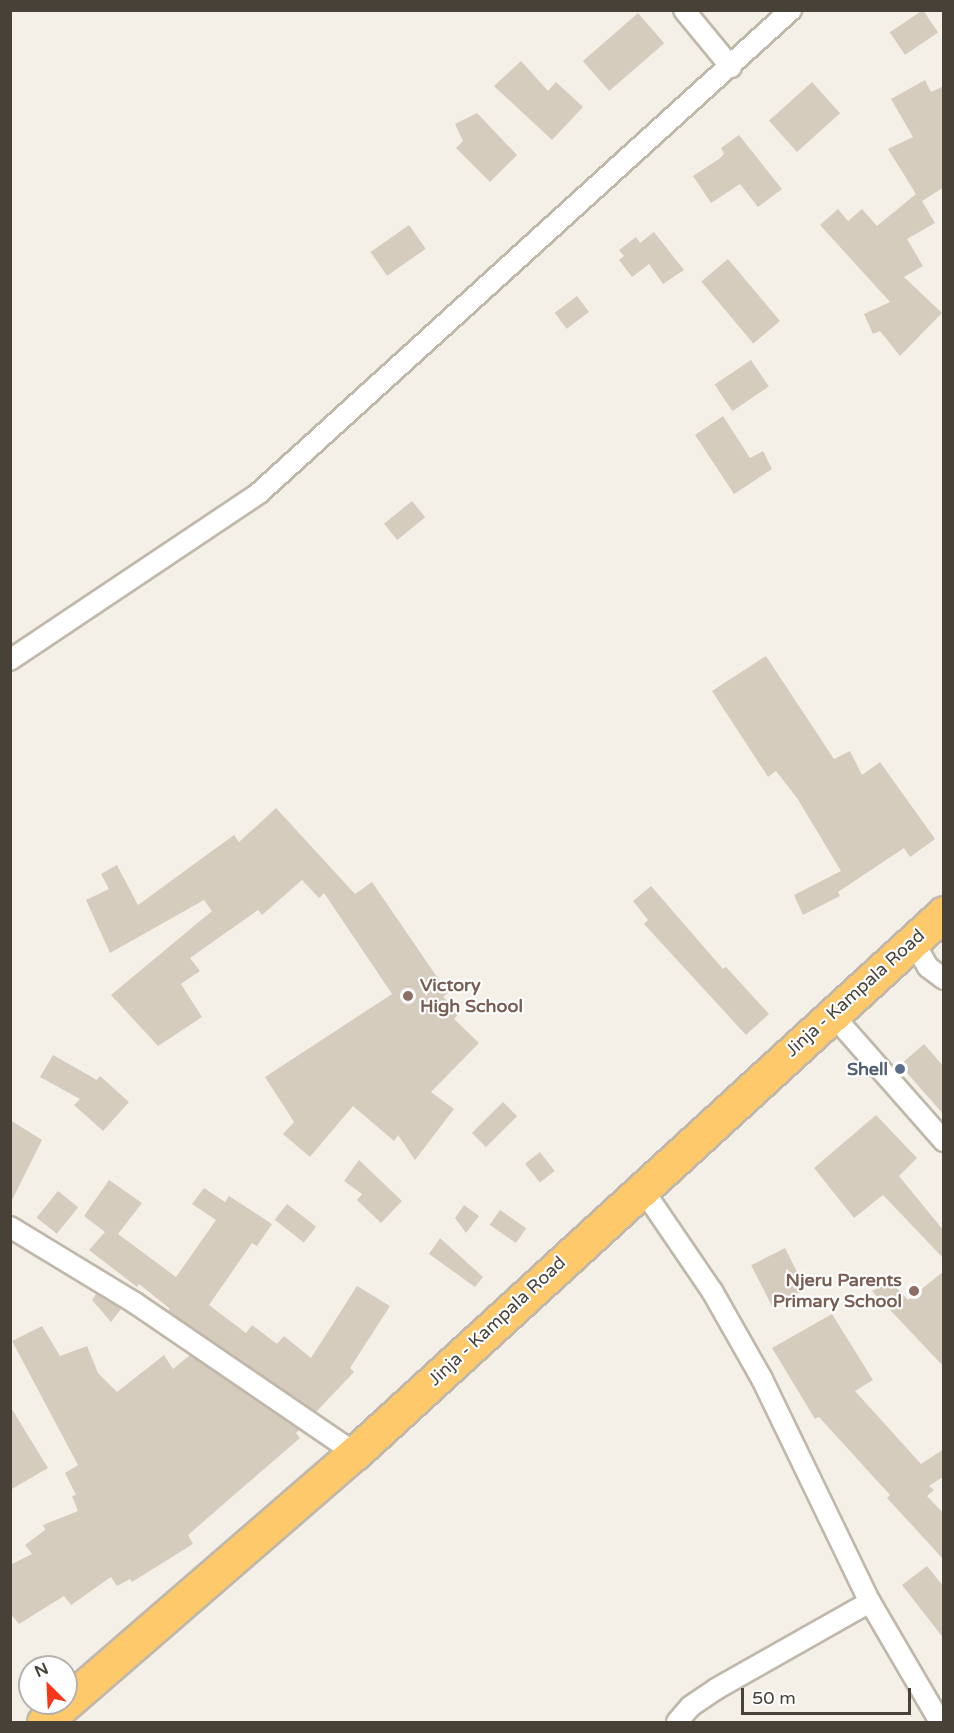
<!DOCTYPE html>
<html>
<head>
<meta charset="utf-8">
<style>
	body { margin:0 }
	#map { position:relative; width:954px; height:1733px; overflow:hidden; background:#f4f0e8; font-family:"Varela Round",sans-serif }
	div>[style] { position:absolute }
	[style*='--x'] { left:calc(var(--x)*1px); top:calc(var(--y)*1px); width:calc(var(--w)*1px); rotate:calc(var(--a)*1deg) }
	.building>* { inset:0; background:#d6ccbe; transform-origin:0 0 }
	.roads { filter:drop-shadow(2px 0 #c0b8ab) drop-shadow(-2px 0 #c0b8ab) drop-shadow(0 2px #c0b8ab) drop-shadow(0 -2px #c0b8ab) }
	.street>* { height:20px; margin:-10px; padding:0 10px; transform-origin:10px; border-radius:10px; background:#fff }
	.highway>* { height:33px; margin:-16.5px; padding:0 16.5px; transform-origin:16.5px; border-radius:16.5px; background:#fec96a }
	.dots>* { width:16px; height:16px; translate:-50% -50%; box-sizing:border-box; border:3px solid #fff; border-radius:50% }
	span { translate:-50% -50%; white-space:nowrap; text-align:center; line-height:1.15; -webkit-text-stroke:4.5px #fff; paint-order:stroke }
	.education-label { font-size:18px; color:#785e54; font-weight:700 }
	.left { translate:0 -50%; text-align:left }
	.right { translate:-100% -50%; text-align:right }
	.street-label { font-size:18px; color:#484137 }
	.service-label { font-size:18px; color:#4e5e75; font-weight:700 }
	.frame { position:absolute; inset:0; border:12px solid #484137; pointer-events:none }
	.north { position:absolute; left:18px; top:1655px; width:60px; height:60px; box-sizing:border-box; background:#fff; border:2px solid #b6b3af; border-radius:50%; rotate:336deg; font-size:16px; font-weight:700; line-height:24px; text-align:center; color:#484137 }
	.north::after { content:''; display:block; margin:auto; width:21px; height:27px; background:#fa361a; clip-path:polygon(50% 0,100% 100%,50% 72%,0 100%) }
	.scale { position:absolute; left:741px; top:1688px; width:170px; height:27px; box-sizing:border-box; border:3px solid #484137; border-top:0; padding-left:8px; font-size:18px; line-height:21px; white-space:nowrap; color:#484137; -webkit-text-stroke:4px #fff; paint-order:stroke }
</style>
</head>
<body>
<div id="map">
	<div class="building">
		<div style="left:923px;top:10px;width:27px;height:40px;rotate:56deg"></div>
		<div style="left:638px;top:13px;width:40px;height:73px;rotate:49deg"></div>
		<div style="clip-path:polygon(521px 61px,548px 91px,556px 82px,583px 107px,552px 140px,494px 86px)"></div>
		<div style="clip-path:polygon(925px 80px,931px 92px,944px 86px,944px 187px,922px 201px,935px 223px,907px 239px,923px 266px,904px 277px,942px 313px,900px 356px,880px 331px,873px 334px,864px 314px,890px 302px,820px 225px,838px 209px,848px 221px,862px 209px,877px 226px,916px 194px,888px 149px,913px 137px,891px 99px)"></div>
		<div style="left:812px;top:82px;width:42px;height:58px;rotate:48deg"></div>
		<div style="clip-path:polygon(477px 113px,517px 155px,490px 182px,456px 148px,463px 141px,455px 124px)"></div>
		<div style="clip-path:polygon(739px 135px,782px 189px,758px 207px,740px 184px,711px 203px,693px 176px,719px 159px,724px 154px,721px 148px)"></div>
		<div style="left:409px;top:225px;width:29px;height:47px;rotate:55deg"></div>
		<div style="clip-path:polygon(654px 232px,684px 270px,663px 284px,649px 264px,632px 277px,619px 260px,624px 256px,619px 250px,636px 237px,640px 243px)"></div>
		<div style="left:728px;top:259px;width:81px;height:35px;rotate:50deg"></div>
		<div style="left:577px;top:296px;width:20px;height:28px;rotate:53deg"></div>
		<div style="left:751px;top:360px;width:32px;height:44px;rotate:56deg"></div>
		<div style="clip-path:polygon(723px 416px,750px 458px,763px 451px,772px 469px,734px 494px,695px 435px)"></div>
		<div style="left:412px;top:501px;width:21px;height:36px;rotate:51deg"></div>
		<div style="clip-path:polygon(766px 656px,834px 759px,850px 751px,862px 775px,880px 762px,935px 839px,910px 857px,904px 848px,838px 892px,840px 896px,803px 915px,794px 895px,841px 871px,797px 798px,776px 771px,768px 777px,712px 691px)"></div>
		<div style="clip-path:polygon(276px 808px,355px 894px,372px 882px,448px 993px,443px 997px,460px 1012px,454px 1019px,479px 1043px,431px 1092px,454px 1109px,415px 1160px,398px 1135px,394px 1141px,353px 1106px,310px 1157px,283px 1134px,294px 1122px,265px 1077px,392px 994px,324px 893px,319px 898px,302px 880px,262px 915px,258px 910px,190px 958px,200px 971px,181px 984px,202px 1017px,158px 1046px,111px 995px,212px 911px,204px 900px,110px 953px,86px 900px,109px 889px,101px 874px,117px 865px,138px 905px,234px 835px,239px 842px)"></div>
		<div style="clip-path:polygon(651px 886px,723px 969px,726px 967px,769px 1014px,746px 1035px,644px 924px,648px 920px,633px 901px)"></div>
		<div style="clip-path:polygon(924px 1044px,944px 1067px,944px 1115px,900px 1065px)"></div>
		<div style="clip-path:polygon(53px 1055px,97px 1080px,100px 1076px,129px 1102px,103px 1131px,74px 1105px,80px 1099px,40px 1077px)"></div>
		<div style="left:503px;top:1102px;width:20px;height:44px;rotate:45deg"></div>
		<div style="clip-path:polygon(876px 1115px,917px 1158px,899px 1176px,944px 1231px,944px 1259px,883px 1195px,854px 1218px,814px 1168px)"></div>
		<div style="clip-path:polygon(10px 1120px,42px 1140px,10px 1204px)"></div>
		<div style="left:540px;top:1152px;width:24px;height:19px;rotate:52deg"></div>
		<div style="clip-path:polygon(359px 1160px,402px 1201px,381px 1223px,357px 1200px,362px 1194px,344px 1181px)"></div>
		<div style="clip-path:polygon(109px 1180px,142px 1203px,118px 1234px,176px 1277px,216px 1220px,192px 1204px,204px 1188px,225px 1202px,229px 1196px,272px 1224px,257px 1246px,252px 1243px,209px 1305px,246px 1333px,252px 1325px,277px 1344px,284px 1336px,311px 1358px,357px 1286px,390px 1306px,350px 1368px,354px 1372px,316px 1412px,169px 1312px,169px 1308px,139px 1284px,137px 1287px,89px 1250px,105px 1232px,84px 1216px)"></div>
		<div style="left:58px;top:1191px;width:26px;height:34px;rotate:39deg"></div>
		<div style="left:287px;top:1204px;width:37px;height:20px;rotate:38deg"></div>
		<div style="clip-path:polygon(464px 1205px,479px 1216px,466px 1233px,455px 1218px)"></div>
		<div style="left:500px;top:1210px;width:32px;height:18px;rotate:35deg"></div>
		<div style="clip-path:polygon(440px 1238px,483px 1277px,475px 1287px,429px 1254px)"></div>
		<div style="left:785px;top:1248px;width:46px;height:38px;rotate:63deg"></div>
		<div style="clip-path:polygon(944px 1271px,944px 1367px,872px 1291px,890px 1281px,908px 1300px)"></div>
		<div style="clip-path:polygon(96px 1294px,121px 1309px,111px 1322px,92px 1300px)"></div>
		<div style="clip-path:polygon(832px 1314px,873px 1380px,855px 1391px,921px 1464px,944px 1449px,944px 1476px,929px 1486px,934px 1490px,927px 1496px,944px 1514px,944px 1560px,887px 1498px,890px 1495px,819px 1417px,815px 1419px,772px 1348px)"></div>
		<div style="clip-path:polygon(42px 1326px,60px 1356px,87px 1346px,98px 1373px,117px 1392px,164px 1355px,173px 1369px,190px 1355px,299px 1430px,296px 1433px,300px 1438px,188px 1535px,193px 1544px,132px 1582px,130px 1579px,117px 1586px,111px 1577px,71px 1605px,64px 1596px,19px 1624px,10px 1613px,10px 1565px,32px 1554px,25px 1545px,45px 1530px,43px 1525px,78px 1511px,72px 1496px,76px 1495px,65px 1473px,78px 1465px,12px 1341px)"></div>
		<div style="clip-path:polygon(10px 1406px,48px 1468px,10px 1490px)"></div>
		<div style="clip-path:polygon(927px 1566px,944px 1587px,944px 1639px,902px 1585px)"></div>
	</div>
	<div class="roads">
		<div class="street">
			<div style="--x:684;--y:10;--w:74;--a:50.5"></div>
			<div style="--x:10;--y:660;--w:300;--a:-33.8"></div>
			<div style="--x:259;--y:493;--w:719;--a:-42.24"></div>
			<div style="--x:913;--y:941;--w:30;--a:60"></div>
			<div style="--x:928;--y:967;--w:20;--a:37"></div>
			<div style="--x:831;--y:1013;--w:171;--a:48.6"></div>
			<div style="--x:641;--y:1187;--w:126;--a:55.7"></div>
			<div style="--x:712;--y:1291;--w:101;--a:60.4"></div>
			<div style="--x:762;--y:1379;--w:248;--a:64.2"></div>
			<div style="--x:10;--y:1227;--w:146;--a:31.3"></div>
			<div style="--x:135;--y:1303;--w:266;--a:34.3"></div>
			<div style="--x:677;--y:1722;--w:21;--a:-49"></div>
			<div style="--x:691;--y:1706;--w:30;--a:-34"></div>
			<div style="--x:716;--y:1689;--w:177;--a:-29.5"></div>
			<div style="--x:870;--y:1602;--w:139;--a:59.7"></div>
		</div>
		<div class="highway">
			<div style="--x:44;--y:1722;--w:411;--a:-40.9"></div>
			<div style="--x:355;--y:1453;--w:799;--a:-42.51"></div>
		</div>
	</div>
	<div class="dots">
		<div style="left:408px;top:996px;background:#8d6e63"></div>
		<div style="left:900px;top:1069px;background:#5c6f8a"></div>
		<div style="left:914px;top:1291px;background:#8d6e63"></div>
	</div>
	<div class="education-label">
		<span class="left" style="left:420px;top:996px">Victory<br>High School</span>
		<span class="right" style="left:902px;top:1291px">Njeru Parents<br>Primary School</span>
	</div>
	<div class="street-label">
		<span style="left:855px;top:993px;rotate:-42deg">Jinja - Kampala Road</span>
		<span style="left:497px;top:1321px;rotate:-43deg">Jinja - Kampala Road</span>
	</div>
	<div class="service-label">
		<span class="right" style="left:888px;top:1069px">Shell</span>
	</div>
	<div class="frame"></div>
	<div class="north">N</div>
	<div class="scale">50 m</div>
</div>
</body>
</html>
